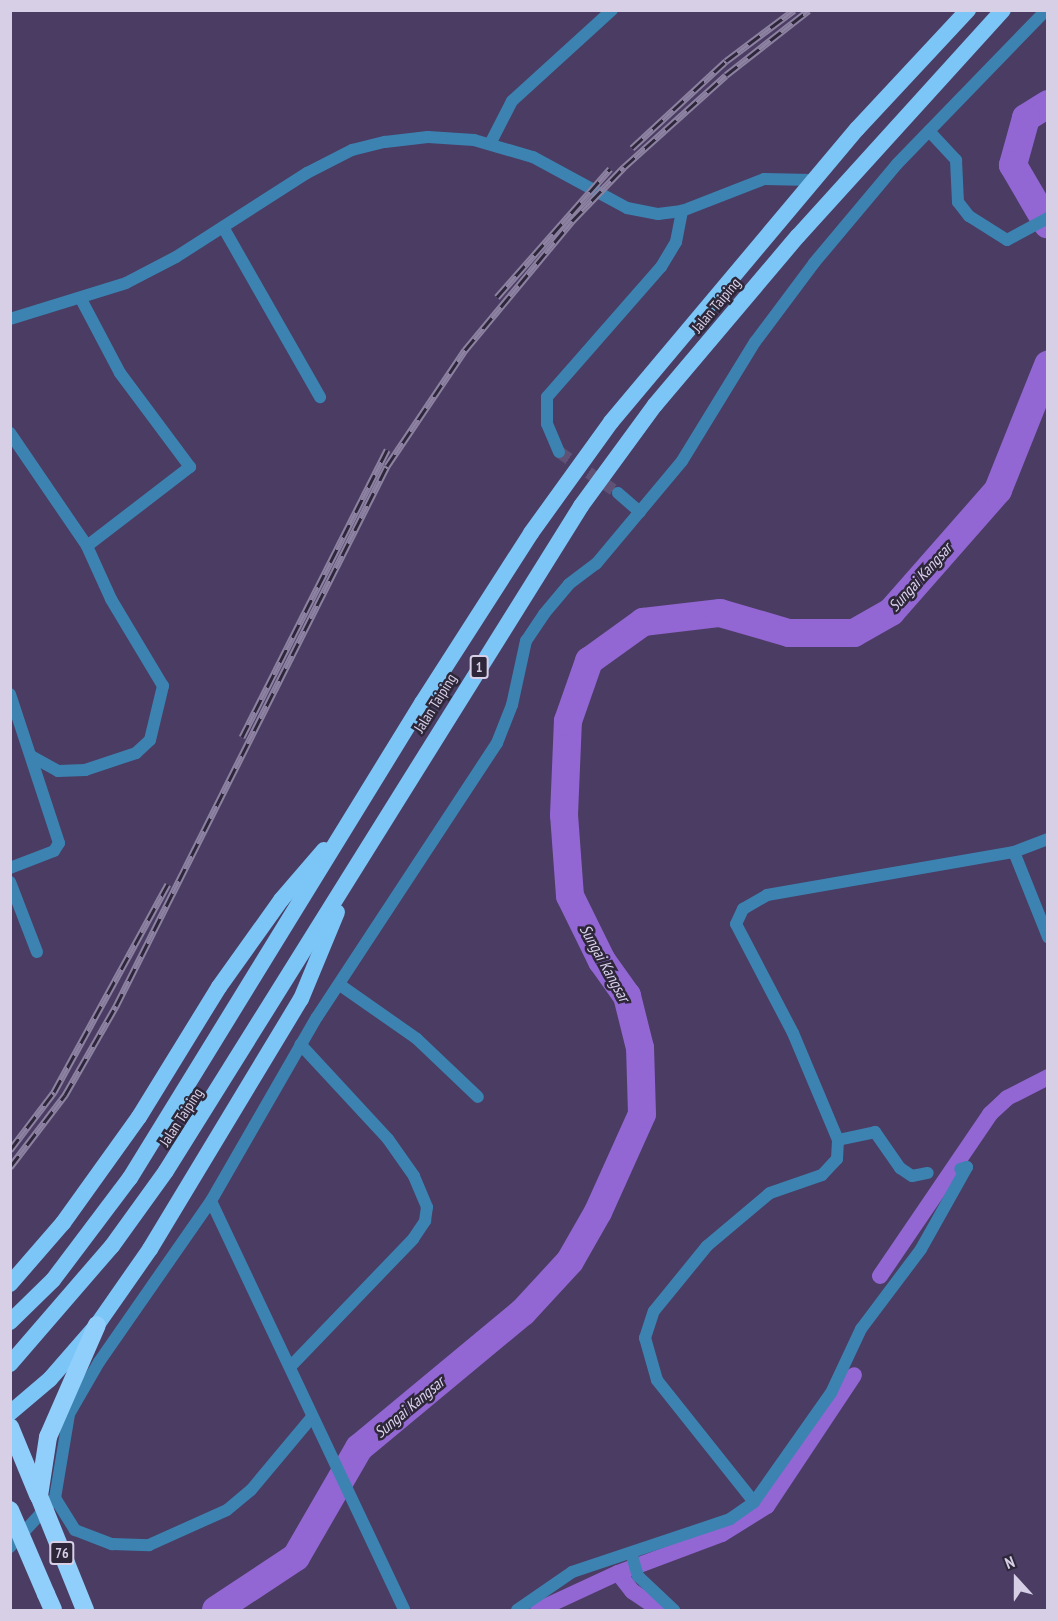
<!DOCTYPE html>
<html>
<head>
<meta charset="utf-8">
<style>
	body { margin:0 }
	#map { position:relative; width:1058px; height:1621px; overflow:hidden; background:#4a3c62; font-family:"PT Sans Narrow",sans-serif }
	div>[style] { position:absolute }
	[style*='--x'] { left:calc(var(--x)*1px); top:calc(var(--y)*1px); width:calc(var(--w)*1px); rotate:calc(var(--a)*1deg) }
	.canal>* { height:16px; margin:-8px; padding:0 8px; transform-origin:8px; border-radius:8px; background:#9266d3 }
	.river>* { height:28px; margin:-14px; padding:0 14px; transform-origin:14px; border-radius:14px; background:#9266d3 }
	.minor-tunnel>* { height:12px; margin-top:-6px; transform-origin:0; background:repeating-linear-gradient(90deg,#5f5276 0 12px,transparent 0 18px) }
	.minor>* { height:12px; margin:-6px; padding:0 6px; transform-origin:6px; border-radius:6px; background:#3c83b2 }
	.trunk>* { height:16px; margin:-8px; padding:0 8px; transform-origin:8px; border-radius:8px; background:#7cc5f7 }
	.motorway>* { height:18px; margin:-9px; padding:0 9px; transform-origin:9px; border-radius:9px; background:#90cffb }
	.rail>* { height:7px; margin-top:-3.5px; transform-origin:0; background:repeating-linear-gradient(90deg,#2d2739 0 14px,#8d82a1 0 28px); box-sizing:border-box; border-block:2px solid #8d82a1 }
	.motorway-bridge>* { height:18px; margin:-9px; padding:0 9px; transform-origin:9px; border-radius:9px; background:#90cffb }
	span { translate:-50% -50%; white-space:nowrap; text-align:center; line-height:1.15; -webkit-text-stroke:5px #2d2739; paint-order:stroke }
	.shield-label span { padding:2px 4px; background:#2d2739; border:2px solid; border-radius:4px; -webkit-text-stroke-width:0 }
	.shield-label { font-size:14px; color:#d7cfe6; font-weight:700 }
	.street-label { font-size:15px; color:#d7cfe6 }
	.water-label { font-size:16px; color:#dad1ed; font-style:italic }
	.frame { position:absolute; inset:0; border:12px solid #d7cfe6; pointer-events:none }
	.north { position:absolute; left:986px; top:1549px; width:60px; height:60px; -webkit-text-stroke:4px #2d2739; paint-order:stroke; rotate:339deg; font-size:16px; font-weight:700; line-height:24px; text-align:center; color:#d7cfe6 }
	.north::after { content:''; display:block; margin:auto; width:21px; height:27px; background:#d7cfe6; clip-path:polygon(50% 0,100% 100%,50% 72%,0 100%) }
</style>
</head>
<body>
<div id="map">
	<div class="canal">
		<div style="--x:880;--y:1276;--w:196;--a:-55.8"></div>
		<div style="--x:990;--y:1114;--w:23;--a:-43"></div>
		<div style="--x:1007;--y:1098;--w:46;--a:-27.1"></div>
		<div style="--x:618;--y:1573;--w:23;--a:52"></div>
		<div style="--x:632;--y:1591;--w:34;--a:34"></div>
		<div style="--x:538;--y:1610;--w:88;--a:-24.8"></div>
		<div style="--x:618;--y:1573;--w:111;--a:-20.6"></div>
		<div style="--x:722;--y:1534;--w:53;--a:-31.9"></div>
		<div style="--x:767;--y:1506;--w:157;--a:-56.4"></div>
	</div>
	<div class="river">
		<div style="--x:1048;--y:104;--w:26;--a:148"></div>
		<div style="--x:1026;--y:118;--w:49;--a:105.5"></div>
		<div style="--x:1013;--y:165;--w:69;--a:59.7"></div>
		<div style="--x:216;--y:1610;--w:96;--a:-33.5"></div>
		<div style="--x:296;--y:1557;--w:126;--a:-60"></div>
		<div style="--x:359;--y:1448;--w:213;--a:-39.7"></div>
		<div style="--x:523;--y:1312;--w:69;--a:-47.3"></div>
		<div style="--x:570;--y:1261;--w:56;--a:-60.3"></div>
		<div style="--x:598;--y:1212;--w:107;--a:-65.8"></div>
		<div style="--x:642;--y:1114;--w:66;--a:-91.7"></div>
		<div style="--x:640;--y:1048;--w:54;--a:-104"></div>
		<div style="--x:627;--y:996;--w:43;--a:-125.5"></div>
		<div style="--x:602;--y:961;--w:72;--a:-116.2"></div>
		<div style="--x:570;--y:896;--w:81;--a:-94.2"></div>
		<div style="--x:564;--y:815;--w:94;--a:-87.6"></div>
		<div style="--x:568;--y:721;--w:64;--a:-70.7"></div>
		<div style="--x:589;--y:661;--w:67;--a:-35.8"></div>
		<div style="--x:643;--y:622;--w:78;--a:-6.7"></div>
		<div style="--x:720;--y:613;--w:72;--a:16.2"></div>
		<div style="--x:789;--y:633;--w:65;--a:0"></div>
		<div style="--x:854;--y:633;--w:43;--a:-29.6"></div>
		<div style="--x:891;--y:612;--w:162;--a:-48.7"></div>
		<div style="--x:998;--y:490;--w:135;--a:-68.2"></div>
	</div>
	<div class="minor-tunnel">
		<div style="--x:559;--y:452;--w:72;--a:34.8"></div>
	</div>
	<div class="minor">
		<div style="--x:929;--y:131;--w:40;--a:47"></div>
		<div style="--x:956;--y:160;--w:42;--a:87.3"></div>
		<div style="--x:958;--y:202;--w:18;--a:52"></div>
		<div style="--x:969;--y:216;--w:45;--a:32.3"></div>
		<div style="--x:1007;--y:240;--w:47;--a:-28.2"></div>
		<div style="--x:490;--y:144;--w:48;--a:-62.9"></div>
		<div style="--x:512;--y:101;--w:135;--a:-42.3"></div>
		<div style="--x:223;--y:227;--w:196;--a:60.3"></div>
		<div style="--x:10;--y:319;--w:121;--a:-17.2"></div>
		<div style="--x:126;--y:283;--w:56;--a:-27.5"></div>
		<div style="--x:176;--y:257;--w:156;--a:-32.7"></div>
		<div style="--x:307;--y:173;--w:51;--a:-27.1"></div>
		<div style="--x:352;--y:150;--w:34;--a:-14"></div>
		<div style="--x:385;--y:142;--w:43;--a:-6.6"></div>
		<div style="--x:428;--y:137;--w:46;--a:3.7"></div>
		<div style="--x:474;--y:140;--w:61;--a:16.1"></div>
		<div style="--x:533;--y:157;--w:107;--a:28.5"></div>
		<div style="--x:627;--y:208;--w:32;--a:11"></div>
		<div style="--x:658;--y:214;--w:24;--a:-7"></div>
		<div style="--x:682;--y:211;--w:88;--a:-21.3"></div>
		<div style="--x:764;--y:179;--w:48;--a:1.2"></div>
		<div style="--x:10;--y:433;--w:137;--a:55.7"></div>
		<div style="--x:559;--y:452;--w:30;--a:-113"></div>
		<div style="--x:547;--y:424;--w:27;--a:-90"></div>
		<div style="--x:547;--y:397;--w:173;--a:-48.8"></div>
		<div style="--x:661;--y:267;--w:29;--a:-59"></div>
		<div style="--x:676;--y:242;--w:32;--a:-79"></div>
		<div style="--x:618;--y:493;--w:29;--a:41"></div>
		<div style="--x:10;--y:694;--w:157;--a:71.8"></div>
		<div style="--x:59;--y:843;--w:9;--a:122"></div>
		<div style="--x:54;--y:851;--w:47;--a:158.9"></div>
		<div style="--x:31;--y:756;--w:31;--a:29"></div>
		<div style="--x:58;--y:771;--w:27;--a:-2"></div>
		<div style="--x:85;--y:770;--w:54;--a:-18.4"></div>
		<div style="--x:136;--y:753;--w:19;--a:-43"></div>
		<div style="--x:150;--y:740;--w:56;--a:-76.5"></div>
		<div style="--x:163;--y:686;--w:101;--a:-120.9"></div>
		<div style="--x:111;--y:599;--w:58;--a:-114.4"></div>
		<div style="--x:87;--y:546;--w:130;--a:-37.5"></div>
		<div style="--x:190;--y:467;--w:117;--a:-126.7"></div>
		<div style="--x:120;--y:373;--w:84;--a:-117.8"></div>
		<div style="--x:1014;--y:852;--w:92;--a:68.2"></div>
		<div style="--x:10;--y:882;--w:75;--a:68.9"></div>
		<div style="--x:340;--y:985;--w:94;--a:35"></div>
		<div style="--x:417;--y:1039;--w:84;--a:43.6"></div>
		<div style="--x:838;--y:1140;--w:116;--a:-112.8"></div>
		<div style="--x:793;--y:1033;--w:123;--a:-117.6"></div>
		<div style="--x:736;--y:924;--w:17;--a:-65"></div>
		<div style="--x:743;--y:909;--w:28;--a:-30"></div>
		<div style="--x:767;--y:895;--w:251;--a:-9.9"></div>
		<div style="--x:1014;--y:852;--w:36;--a:-21"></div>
		<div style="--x:211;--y:1201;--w:452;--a:64.7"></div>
		<div style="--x:290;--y:1367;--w:178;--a:-46.1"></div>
		<div style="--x:413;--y:1239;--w:22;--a:-56"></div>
		<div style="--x:425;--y:1221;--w:14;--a:-82"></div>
		<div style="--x:427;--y:1207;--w:34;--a:-113"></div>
		<div style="--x:414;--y:1176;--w:45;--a:-125.1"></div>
		<div style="--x:388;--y:1139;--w:129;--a:-132.8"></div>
		<div style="--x:55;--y:1498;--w:38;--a:58"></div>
		<div style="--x:75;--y:1530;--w:40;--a:21"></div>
		<div style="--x:112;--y:1544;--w:37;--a:2"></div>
		<div style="--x:149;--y:1545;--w:85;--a:-24.2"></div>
		<div style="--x:227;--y:1510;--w:31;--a:-40"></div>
		<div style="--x:251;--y:1490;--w:95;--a:-50.1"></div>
		<div style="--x:754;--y:1502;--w:156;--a:-128.5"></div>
		<div style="--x:657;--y:1380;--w:44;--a:-105.9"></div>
		<div style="--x:645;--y:1338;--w:28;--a:-72"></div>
		<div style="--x:654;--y:1311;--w:84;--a:-50.8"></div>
		<div style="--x:707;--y:1246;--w:82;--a:-40.1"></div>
		<div style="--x:770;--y:1193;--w:55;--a:-19.1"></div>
		<div style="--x:822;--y:1175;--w:22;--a:-47"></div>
		<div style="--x:837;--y:1159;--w:19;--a:-87"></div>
		<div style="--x:838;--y:1140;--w:38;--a:-12"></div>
		<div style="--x:875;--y:1132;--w:44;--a:55.2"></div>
		<div style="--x:900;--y:1168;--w:14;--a:34"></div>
		<div style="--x:912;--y:1176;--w:16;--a:-11"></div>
		<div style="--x:10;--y:1547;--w:67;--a:-47.4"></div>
		<div style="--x:55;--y:1498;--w:85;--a:-80.5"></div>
		<div style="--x:69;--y:1414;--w:60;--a:-60"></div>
		<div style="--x:99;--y:1362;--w:196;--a:-55.2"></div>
		<div style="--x:211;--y:1201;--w:212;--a:-60.1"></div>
		<div style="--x:317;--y:1017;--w:328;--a:-56.7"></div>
		<div style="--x:497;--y:743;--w:41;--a:-68.5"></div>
		<div style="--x:512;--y:705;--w:66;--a:-77.7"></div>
		<div style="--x:526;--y:641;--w:32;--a:-56"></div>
		<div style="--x:544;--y:614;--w:39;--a:-50"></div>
		<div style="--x:569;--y:584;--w:34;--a:-37"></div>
		<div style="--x:596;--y:564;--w:134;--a:-50.1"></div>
		<div style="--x:682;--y:461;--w:140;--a:-58.5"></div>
		<div style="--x:755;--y:342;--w:99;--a:-53.2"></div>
		<div style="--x:814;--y:263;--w:129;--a:-50"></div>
		<div style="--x:897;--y:164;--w:214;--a:-45.9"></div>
		<div style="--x:631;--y:1553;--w:24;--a:73"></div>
		<div style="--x:638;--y:1576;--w:50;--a:43.4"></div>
		<div style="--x:517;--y:1610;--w:67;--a:-34.6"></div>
		<div style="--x:572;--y:1572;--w:167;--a:-18.5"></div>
		<div style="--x:730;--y:1519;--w:29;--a:-35"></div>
		<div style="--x:754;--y:1502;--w:133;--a:-54.8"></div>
		<div style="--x:831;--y:1393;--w:71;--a:-64.9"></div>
		<div style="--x:861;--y:1329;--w:100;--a:-53.1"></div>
		<div style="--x:921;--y:1249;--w:94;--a:-60.7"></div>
		<div style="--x:967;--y:1167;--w:7;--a:164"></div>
	</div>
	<div class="trunk">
		<div style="--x:10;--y:1284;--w:81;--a:-49"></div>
		<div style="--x:63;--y:1223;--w:130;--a:-54.4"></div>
		<div style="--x:139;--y:1117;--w:153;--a:-58.4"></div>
		<div style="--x:219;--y:987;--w:107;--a:-54.5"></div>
		<div style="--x:281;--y:900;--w:66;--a:-49.3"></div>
		<div style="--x:10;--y:1322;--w:60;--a:-44.3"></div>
		<div style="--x:53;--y:1280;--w:128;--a:-53"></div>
		<div style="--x:130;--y:1178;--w:558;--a:-58.42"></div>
		<div style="--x:422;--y:703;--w:202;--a:-57.3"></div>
		<div style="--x:531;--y:533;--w:137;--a:-54.2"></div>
		<div style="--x:611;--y:422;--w:383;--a:-50"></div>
		<div style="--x:857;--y:129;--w:163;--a:-47"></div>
		<div style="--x:10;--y:1364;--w:156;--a:-49.2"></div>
		<div style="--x:112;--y:1246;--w:92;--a:-54.2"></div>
		<div style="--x:166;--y:1171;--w:784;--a:-58.03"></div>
		<div style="--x:581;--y:506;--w:125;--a:-53.8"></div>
		<div style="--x:655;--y:405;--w:221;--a:-49.8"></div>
		<div style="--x:798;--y:236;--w:305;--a:-47.8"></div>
		<div style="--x:10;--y:1413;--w:52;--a:-40.4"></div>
		<div style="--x:50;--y:1379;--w:72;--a:-49"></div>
		<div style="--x:97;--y:1325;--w:93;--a:-55.1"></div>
		<div style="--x:150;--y:1249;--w:292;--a:-58.9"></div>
		<div style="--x:301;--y:999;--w:94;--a:-67.5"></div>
	</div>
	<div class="motorway">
		<div style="--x:10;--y:1427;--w:74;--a:67.6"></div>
		<div style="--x:39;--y:1496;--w:60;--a:-81.3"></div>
		<div style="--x:48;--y:1437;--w:122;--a:-66.4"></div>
		<div style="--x:46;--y:1594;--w:17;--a:66"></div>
	</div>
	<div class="rail">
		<div style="--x:632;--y:148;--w:128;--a:-42.8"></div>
		<div style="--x:726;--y:61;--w:85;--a:-36.9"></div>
		<div style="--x:497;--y:297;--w:171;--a:-48.6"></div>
		<div style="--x:242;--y:737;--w:322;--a:-63.2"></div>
		<div style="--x:10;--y:1150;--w:73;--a:-52.8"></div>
		<div style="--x:54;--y:1092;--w:237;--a:-61.3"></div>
		<div style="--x:10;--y:1167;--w:91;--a:-52.6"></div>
		<div style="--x:65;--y:1095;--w:103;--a:-60.2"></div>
		<div style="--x:116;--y:1006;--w:604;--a:-63.35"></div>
		<div style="--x:387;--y:466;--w:140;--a:-56.1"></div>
		<div style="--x:465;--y:350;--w:168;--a:-50.3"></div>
		<div style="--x:572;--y:221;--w:75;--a:-46.1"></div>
		<div style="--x:624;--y:167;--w:137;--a:-42"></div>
		<div style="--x:726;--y:75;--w:105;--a:-38.1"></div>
	</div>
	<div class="motorway-bridge">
		<div style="--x:39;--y:1496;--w:123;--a:68"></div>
		<div style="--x:10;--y:1510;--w:91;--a:66.8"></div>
	</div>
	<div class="shield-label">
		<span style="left:479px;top:667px">1</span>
		<span style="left:62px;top:1553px">76</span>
	</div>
	<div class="street-label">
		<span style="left:716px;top:305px;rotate:-50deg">Jalan Taiping</span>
		<span style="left:435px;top:703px;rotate:-58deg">Jalan Taiping</span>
		<span style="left:181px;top:1117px;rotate:-57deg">Jalan Taiping</span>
	</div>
	<div class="water-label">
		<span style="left:920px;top:577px;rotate:-48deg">Sungai Kangsar</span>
		<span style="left:605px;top:963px;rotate:61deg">Sungai Kangsar</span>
		<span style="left:409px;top:1407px;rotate:-40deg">Sungai Kangsar</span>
	</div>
	<div class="frame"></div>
	<div class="north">N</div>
</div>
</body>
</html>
